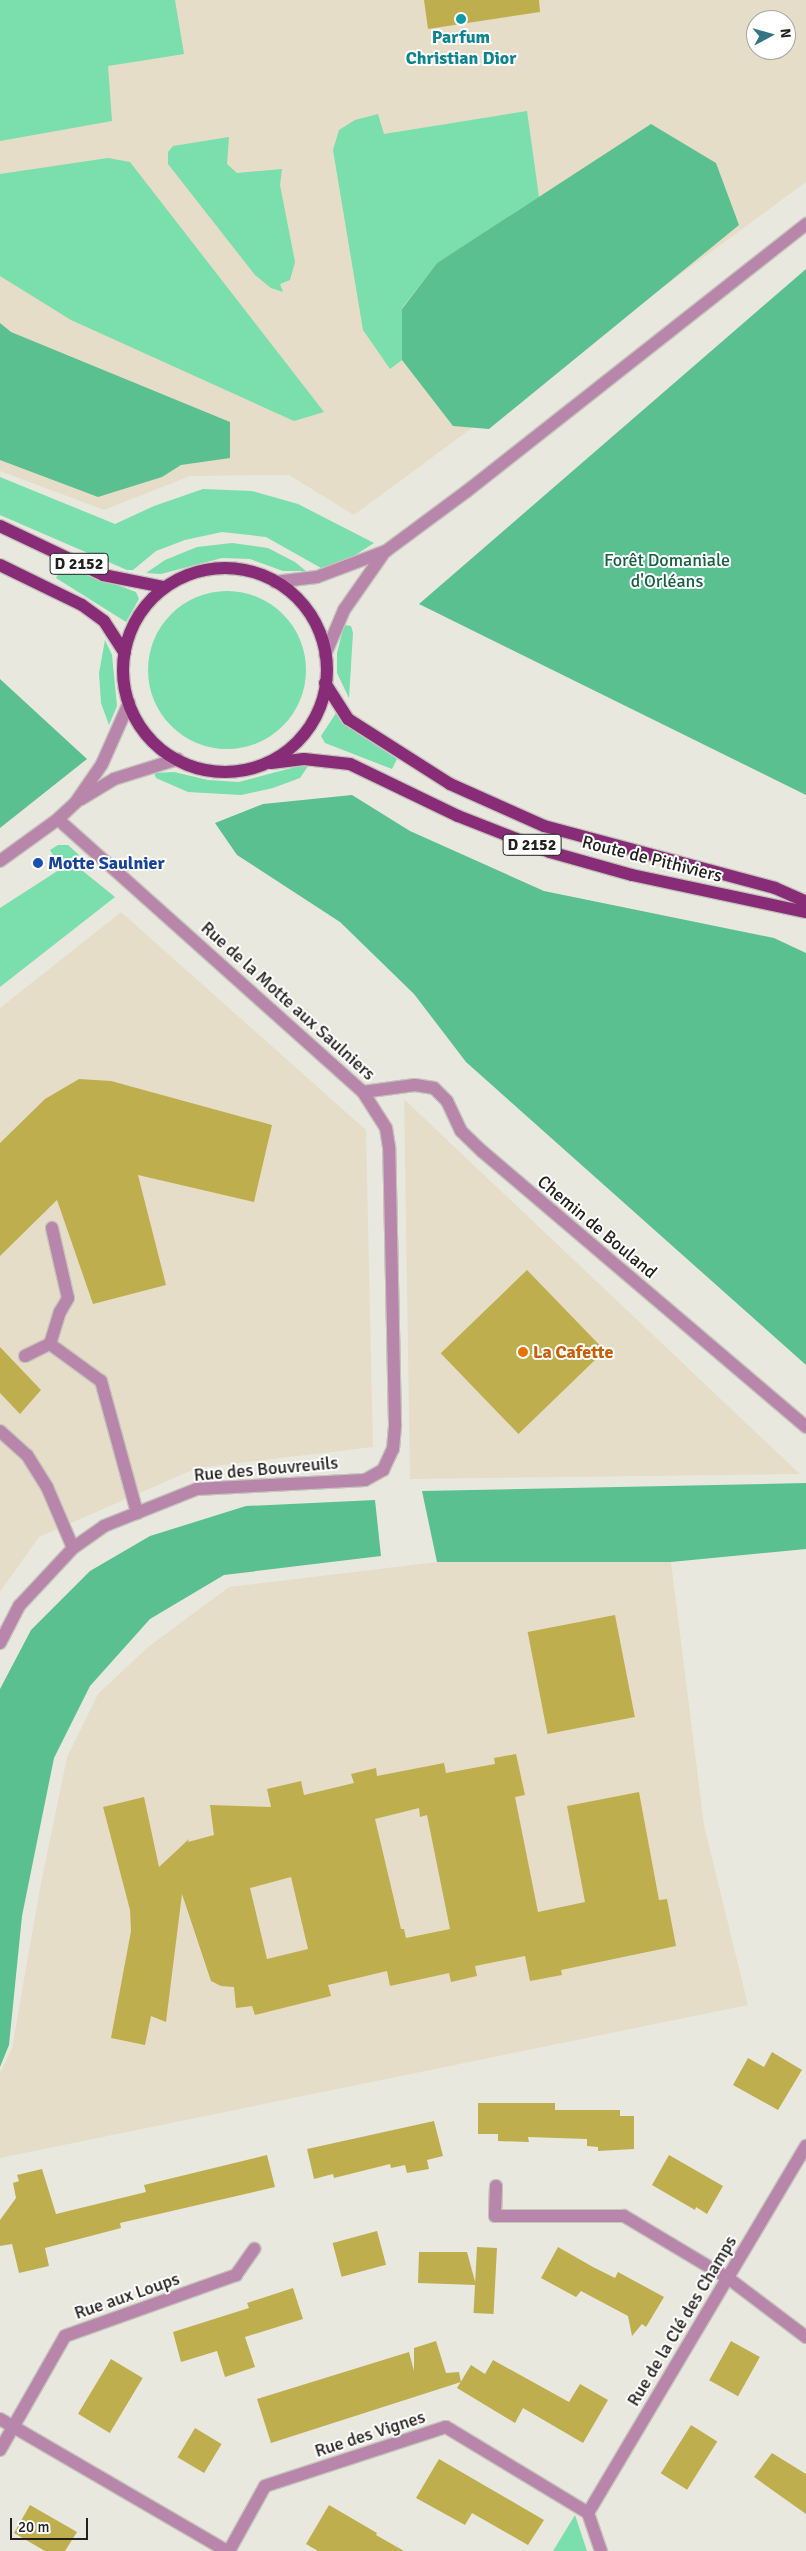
<!DOCTYPE html>
<html>
<head>
<meta charset="utf-8">
<style>
	body { margin:0 }
	#map { position:relative; width:806px; height:2551px; overflow:hidden; background:#e9e8df; font-family:Signika,sans-serif }
	div>[style] { position:absolute }
	[style*='--x'] { left:calc(var(--x)*1px); top:calc(var(--y)*1px); width:calc(var(--w)*1px); rotate:calc(var(--a)*1deg) }
	.industrial>* { inset:0; background:#e6ddc8 }
	.green>* { inset:0; background:#7adead }
	.round { border-radius:50% }
	.forest>* { inset:0; background:#5bc090 }
	.building>* { inset:0; background:#bfae4e; transform-origin:0 0 }
	.roads { filter:drop-shadow(1px 0 #c5c4bc) drop-shadow(-1px 0 #c5c4bc) drop-shadow(0 1px #c5c4bc) drop-shadow(0 -1px #c5c4bc) }
	.minor>* { height:12px; margin:-6px; padding:0 6px; transform-origin:6px; border-radius:6px; background:#b885ab }
	.major>* { height:12px; margin:-6px; padding:0 6px; transform-origin:6px; border-radius:6px; background:#882c77 }
	.major>.ring { margin:-6px; padding:0; box-sizing:content-box; background:none; border:12px solid #882c77; border-radius:50% }
	.dots>* { width:14px; height:14px; translate:-50% -50%; box-sizing:border-box; border:2px solid #fff; border-radius:50% }
	span { translate:-50% -50%; white-space:nowrap; text-align:center; line-height:1.15; -webkit-text-stroke:4px #fff; paint-order:stroke }
	.shield-label span { padding:1px 4px; background:#fff; border:1px solid; border-radius:4px; -webkit-text-stroke-width:0 }
	.shield-label { font-size:16px; color:#22211e; font-weight:700 }
	.culture-label { font-size:18px; color:#0d838f; font-weight:700 }
	.park-label { font-size:18px; color:#146141 }
	.street-label { font-size:18px; color:#22211e }
	.transit-label { font-size:18px; color:#164399; font-weight:700 }
	.left { translate:0 -50%; text-align:left }
	.food-label { font-size:18px; color:#c56008; font-weight:700 }
	.north { position:absolute; left:746px; top:10px; width:50px; height:50px; box-sizing:border-box; background:#fff; border:1px solid #a7a6a5; border-radius:50%; rotate:84deg; font-size:14px; font-weight:700; line-height:20px; text-align:center; color:#22211e }
	.north::after { content:''; display:block; margin:auto; width:18px; height:22px; background:#337587; clip-path:polygon(50% 0,100% 100%,50% 72%,0 100%) }
	.scale { position:absolute; left:10px; top:2518px; width:78px; height:22px; box-sizing:border-box; border:2px solid #22211e; border-top:0; padding-left:6px; font-size:15px; line-height:18px; white-space:nowrap; color:#22211e; -webkit-text-stroke:4px #fff; paint-order:stroke }
</style>
</head>
<body>
<div id="map">
	<div class="industrial">
		<div style="clip-path:polygon(evenodd,0 0,806px 0,806px 182px,354px 515px,289px 475px,190px 476px,104px 510px,0 471px,0 0,756px 20px,786px 20px,786px 50px,756px 50px,756px 20px)"></div>
		<div style="clip-path:polygon(121px 912px,366px 1130px,373px 1447px,197px 1468px,39px 1537px,0 1592px,0 1008px)"></div>
		<div style="clip-path:polygon(404px 1099px,800px 1474px,410px 1479px)"></div>
		<div style="clip-path:polygon(437px 1562px,671px 1562px,704px 1825px,748px 2005px,0 2158px,0 2073px,12px 2048px,40px 1888px,67px 1757px,98px 1694px,148px 1647px,229px 1587px)"></div>
	</div>
	<div class="green">
		<div style="clip-path:polygon(0 0,175px 0,184px 54px,108px 66px,112px 121px,0 141px)"></div>
		<div style="clip-path:polygon(527px 111px,539px 197px,437px 263px,402px 308px,402px 360px,390px 369px,363px 330px,333px 150px,339px 130px,355px 120px,378px 114px,384px 134px)"></div>
		<div style="clip-path:polygon(229px 137px,227px 164px,237px 173px,282px 169px,280px 185px,295px 262px,290px 280px,280px 284px,283px 292px,271px 288px,255px 275px,168px 164px,168px 152px,173px 146px)"></div>
		<div style="clip-path:polygon(108px 158px,130px 162px,324px 412px,294px 421px,71px 320px,0 276px,0 174px)"></div>
		<div style="clip-path:polygon(0 477px,115px 524px,154px 506px,203px 489px,252px 491px,298px 504px,374px 543px,346px 561px,321px 568px,266px 537px,222px 532px,185px 540px,156px 551px,133px 570px,127px 570px,0 515px)"></div>
		<div style="clip-path:polygon(232px 543px,268px 548px,295px 562px,306px 571px,283px 571px,250px 559px,222px 558px,161px 574px,146px 573px,165px 560px,197px 547px)"></div>
		<div style="clip-path:polygon(64px 565px,136px 592px,139px 599px,126px 622px,56px 578px)"></div>
		<div class="round" style="left:148px;top:591px;width:158px;height:158px"></div>
		<div style="clip-path:polygon(344px 625px,351px 626px,353px 633px,349px 698px,337px 673px,337px 653px)"></div>
		<div style="clip-path:polygon(105px 640px,112px 655px,117px 706px,109px 725px,101px 703px,99px 673px)"></div>
		<div style="clip-path:polygon(336px 713px,354px 731px,397px 759px,392px 769px,325px 743px,321px 736px)"></div>
		<div style="clip-path:polygon(310px 763px,300px 778px,273px 788px,241px 795px,188px 792px,156px 778px,154px 773px,174px 772px,208px 780px,239px 782px)"></div>
		<div style="clip-path:polygon(58px 845px,68px 845px,79px 855px,73px 863px,115px 897px,0 987px,0 908px,62px 868px,50px 850px)"></div>
		<div style="clip-path:polygon(575px 2515px,587px 2551px,553px 2551px)"></div>
	</div>
	<div class="forest">
		<div style="clip-path:polygon(651px 124px,716px 163px,739px 225px,489px 429px,453px 426px,402px 360px,402px 309px,437px 263px)"></div>
		<div style="clip-path:polygon(806px 269px,806px 795px,419px 604px)"></div>
		<div style="clip-path:polygon(0 323px,11px 332px,230px 422px,230px 458px,181px 465px,162px 477px,98px 497px,0 460px)"></div>
		<div style="clip-path:polygon(0 679px,87px 759px,0 828px)"></div>
		<div style="clip-path:polygon(352px 795px,410px 831px,544px 891px,774px 938px,806px 953px,806px 1365px,466px 1062px,414px 994px,340px 922px,237px 855px,215px 823px,263px 804px)"></div>
		<div style="clip-path:polygon(806px 1483px,806px 1549px,671px 1562px,437px 1562px,422px 1491px)"></div>
		<div style="clip-path:polygon(375px 1500px,381px 1556px,224px 1575px,150px 1619px,90px 1686px,54px 1758px,22px 1916px,9px 2045px,0 2067px,0 1689px,31px 1630px,90px 1571px,150px 1536px,246px 1506px)"></div>
	</div>
	<div class="building">
		<div style="clip-path:polygon(424px 0,539px 0,540px 12px,428px 29px)"></div>
		<div style="clip-path:polygon(79px 1079px,111px 1081px,272px 1125px,254px 1202px,138px 1175px,166px 1285px,93px 1304px,57px 1200px,0 1256px,0 1143px,45px 1099px)"></div>
		<div style="left:527px;top:1270px;width:112px;height:120px;rotate:46deg"></div>
		<div style="clip-path:polygon(0 1347px,41px 1390px,20px 1414px,0 1393px)"></div>
		<div style="left:615px;top:1615px;width:104px;height:89px;rotate:79deg"></div>
		<div style="clip-path:polygon(evenodd,516px 1754px,525px 1795px,515px 1797px,538px 1912px,585px 1902px,567px 1806px,639px 1792px,659px 1900px,667px 1899px,676px 1946px,561px 1970px,562px 1975px,530px 1981px,525px 1956px,475px 1966px,477px 1976px,451px 1982px,449px 1973px,390px 1986px,387px 1971px,328px 1985px,331px 1996px,255px 2015px,252px 2006px,236px 2008px,234px 1987px,221px 1986px,211px 1981px,182px 1894px,166px 2022px,151px 2016px,145px 2045px,111px 2038px,131px 1931px,130px 1910px,103px 1807px,144px 1797px,159px 1867px,189px 1839px,188px 1842px,214px 1835px,210px 1805px,271px 1807px,267px 1789px,301px 1781px,304px 1795px,354px 1783px,351px 1774px,376px 1768px,377px 1776px,444px 1763px,446px 1773px,495px 1764px,494px 1758px,516px 1754px,419px 1808px,420px 1817px,427px 1815px,450px 1929px,406px 1938px,404px 1929px,401px 1929px,375px 1819px,419px 1808px,516px 1754px,291px 1877px,308px 1949px,267px 1959px,250px 1888px,291px 1877px)"></div>
		<div style="clip-path:polygon(772px 2052px,802px 2070px,778px 2110px,733px 2085px,748px 2058px,764px 2067px)"></div>
		<div style="clip-path:polygon(478px 2103px,555px 2103px,555px 2110px,620px 2110px,620px 2116px,634px 2116px,634px 2149px,598px 2151px,598px 2147px,587px 2146px,587px 2139px,528px 2137px,529px 2142px,498px 2141px,498px 2134px,478px 2134px)"></div>
		<div style="clip-path:polygon(434px 2121px,443px 2156px,427px 2160px,429px 2169px,407px 2173px,405px 2165px,391px 2168px,390px 2164px,334px 2178px,333px 2174px,314px 2179px,307px 2149px)"></div>
		<div style="clip-path:polygon(267px 2155px,275px 2187px,120px 2223px,121px 2228px,45px 2248px,49px 2266px,19px 2273px,12px 2244px,0 2246px,0 2220px,16px 2198px,13px 2183px,19px 2181px,17px 2175px,42px 2169px,56px 2214px,146px 2192px,144px 2185px)"></div>
		<div style="clip-path:polygon(669px 2155px,723px 2186px,707px 2214px,696px 2207px,695px 2210px,652px 2185px)"></div>
		<div style="left:377px;top:2231px;width:35px;height:46px;rotate:75deg"></div>
		<div style="left:477px;top:2247px;width:20px;height:66px;rotate:3deg"></div>
		<div style="clip-path:polygon(558px 2247px,593px 2267px,615px 2278px,618px 2272px,664px 2297px,646px 2327px,642px 2324px,632px 2336px,628px 2316px,581px 2291px,576px 2297px,541px 2278px)"></div>
		<div style="clip-path:polygon(419px 2252px,467px 2252px,476px 2285px,418px 2283px)"></div>
		<div style="clip-path:polygon(293px 2288px,303px 2319px,245px 2337px,255px 2367px,225px 2377px,217px 2351px,181px 2362px,173px 2332px,249px 2308px,247px 2303px)"></div>
		<div style="clip-path:polygon(436px 2341px,446px 2373px,459px 2372px,461px 2382px,271px 2443px,257px 2399px,409px 2352px,414px 2371px,414px 2348px)"></div>
		<div style="left:731px;top:2341px;width:33px;height:45px;rotate:29deg"></div>
		<div style="left:111px;top:2359px;width:37px;height:64px;rotate:31deg"></div>
		<div style="clip-path:polygon(493px 2360px,569px 2402px,580px 2384px,608px 2400px,583px 2443px,523px 2408px,515px 2423px,457px 2388px,471px 2365px,485px 2374px)"></div>
		<div style="left:691px;top:2425px;width:31px;height:57px;rotate:32deg"></div>
		<div style="left:195px;top:2428px;width:31px;height:34px;rotate:31deg"></div>
		<div style="clip-path:polygon(772px 2453px,806px 2474px,806px 2514px,754px 2477px)"></div>
		<div style="clip-path:polygon(439px 2459px,544px 2520px,528px 2545px,472px 2513px,465px 2525px,416px 2498px)"></div>
		<div style="clip-path:polygon(30px 2505px,77px 2532px,65px 2551px,45px 2551px,14px 2533px)"></div>
		<div style="clip-path:polygon(329px 2505px,377px 2533px,376px 2535px,404px 2551px,318px 2551px,306px 2544px)"></div>
	</div>
	<div class="roads">
		<div class="minor">
			<div style="--x:275;--y:582;--w:42;--a:-6.8"></div>
			<div style="--x:317;--y:577;--w:74;--a:-20.6"></div>
			<div style="--x:386;--y:551;--w:101;--a:-36.5"></div>
			<div style="--x:467;--y:491;--w:432;--a:-38.2"></div>
			<div style="--x:325;--y:655;--w:49;--a:-67.1"></div>
			<div style="--x:344;--y:610;--w:68;--a:-55.1"></div>
			<div style="--x:81;--y:799;--w:39;--a:-31"></div>
			<div style="--x:114;--y:779;--w:67;--a:-17.4"></div>
			<div style="--x:0;--y:861;--w:72;--a:-35.9"></div>
			<div style="--x:58;--y:819;--w:25;--a:-43"></div>
			<div style="--x:76;--y:802;--w:46;--a:-55.6"></div>
			<div style="--x:102;--y:764;--w:67;--a:-66.1"></div>
			<div style="--x:363;--y:1092;--w:52;--a:-7.7"></div>
			<div style="--x:415;--y:1085;--w:19;--a:9"></div>
			<div style="--x:434;--y:1088;--w:18;--a:45"></div>
			<div style="--x:447;--y:1101;--w:33;--a:65"></div>
			<div style="--x:461;--y:1131;--w:30;--a:44"></div>
			<div style="--x:483;--y:1152;--w:424;--a:40.4"></div>
			<div style="--x:50;--y:1344;--w:34;--a:-73"></div>
			<div style="--x:60;--y:1312;--w:16;--a:-60"></div>
			<div style="--x:68;--y:1298;--w:72;--a:-102.9"></div>
			<div style="--x:25;--y:1356;--w:28;--a:-26"></div>
			<div style="--x:50;--y:1344;--w:63;--a:36"></div>
			<div style="--x:101;--y:1381;--w:137;--a:74.7"></div>
			<div style="--x:0;--y:1431;--w:36;--a:42"></div>
			<div style="--x:27;--y:1455;--w:38;--a:58"></div>
			<div style="--x:47;--y:1487;--w:66;--a:66.9"></div>
			<div style="--x:0;--y:1643;--w:42;--a:-62.8"></div>
			<div style="--x:19;--y:1606;--w:79;--a:-47"></div>
			<div style="--x:73;--y:1548;--w:38;--a:-35"></div>
			<div style="--x:104;--y:1526;--w:100;--a:-21.7"></div>
			<div style="--x:197;--y:1489;--w:168;--a:-3.1"></div>
			<div style="--x:365;--y:1480;--w:21;--a:-29"></div>
			<div style="--x:383;--y:1470;--w:23;--a:-65"></div>
			<div style="--x:393;--y:1449;--w:25;--a:-85"></div>
			<div style="--x:395;--y:1424;--w:277;--a:-91.2"></div>
			<div style="--x:389;--y:1147;--w:19;--a:-99"></div>
			<div style="--x:386;--y:1128;--w:43;--a:-122.6"></div>
			<div style="--x:363;--y:1092;--w:409;--a:-138.2"></div>
			<div style="--x:496;--y:2186;--w:30;--a:92"></div>
			<div style="--x:495;--y:2216;--w:129;--a:0"></div>
			<div style="--x:624;--y:2216;--w:121;--a:30.8"></div>
			<div style="--x:728;--y:2278;--w:98;--a:37.1"></div>
			<div style="--x:0;--y:2419;--w:263;--a:30.2"></div>
			<div style="--x:0;--y:2450;--w:131;--a:-60.3"></div>
			<div style="--x:65;--y:2336;--w:182;--a:-19.6"></div>
			<div style="--x:236;--y:2275;--w:32;--a:-55"></div>
			<div style="--x:588;--y:2513;--w:427;--a:-59.3"></div>
			<div style="--x:229;--y:2551;--w:74;--a:-61"></div>
			<div style="--x:265;--y:2486;--w:190;--a:-18.1"></div>
			<div style="--x:446;--y:2427;--w:166;--a:31.2"></div>
			<div style="--x:588;--y:2513;--w:40;--a:71.1"></div>
		</div>
		<div class="major">
			<div style="--x:0;--y:526;--w:114;--a:25.4"></div>
			<div style="--x:103;--y:575;--w:61;--a:11.3"></div>
			<div style="--x:0;--y:565;--w:91;--a:26"></div>
			<div style="--x:82;--y:605;--w:27;--a:36"></div>
			<div style="--x:104;--y:621;--w:38;--a:57"></div>
			<div class="ring" style="left:123px;top:568px;width:192px;height:192px"></div>
			<div style="--x:325;--y:683;--w:43;--a:57.4"></div>
			<div style="--x:348;--y:719;--w:121;--a:32.5"></div>
			<div style="--x:450;--y:784;--w:103;--a:24.1"></div>
			<div style="--x:544;--y:826;--w:239;--a:15"></div>
			<div style="--x:775;--y:888;--w:34;--a:24"></div>
			<div style="--x:271;--y:763;--w:33;--a:-7"></div>
			<div style="--x:304;--y:759;--w:46;--a:6.2"></div>
			<div style="--x:350;--y:764;--w:120;--a:25.7"></div>
			<div style="--x:458;--y:816;--w:99;--a:21.4"></div>
			<div style="--x:550;--y:852;--w:85;--a:15.7"></div>
			<div style="--x:632;--y:875;--w:178;--a:12"></div>
		</div>
	</div>
	<div class="dots">
		<div style="left:461px;top:19px;background:#0f9aa8"></div>
		<div style="left:38px;top:863px;background:#1a4fb4"></div>
		<div style="left:523px;top:1352px;background:#e8710a"></div>
	</div>
	<div class="shield-label">
		<span style="left:79px;top:564px">D 2152</span>
		<span style="left:532px;top:845px">D 2152</span>
	</div>
	<div class="culture-label">
		<span style="left:461px;top:48px">Parfum<br>Christian Dior</span>
	</div>
	<div class="park-label">
		<span style="left:667px;top:571px">Forêt Domaniale<br>d'Orléans</span>
	</div>
	<div class="street-label">
		<span style="left:652px;top:859px;rotate:14deg">Route de Pithiviers</span>
		<span style="left:288px;top:1001px;rotate:42deg">Rue de la Motte aux Saulniers</span>
		<span style="left:597px;top:1227px;rotate:40deg">Chemin de Bouland</span>
		<span style="left:266px;top:1469px;rotate:-5deg">Rue des Bouvreuils</span>
		<span style="left:127px;top:2296px;rotate:-19deg">Rue aux Loups</span>
		<span style="left:682px;top:2321px;rotate:-59deg">Rue de la Clé des Champs</span>
		<span style="left:370px;top:2434px;rotate:-18deg">Rue des Vignes</span>
	</div>
	<div class="transit-label">
		<span class="left" style="left:48px;top:863px">Motte Saulnier</span>
	</div>
	<div class="food-label">
		<span class="left" style="left:533px;top:1352px">La Cafette</span>
	</div>
	<div class="north">N</div>
	<div class="scale">20 m</div>
</div>
</body>
</html>
